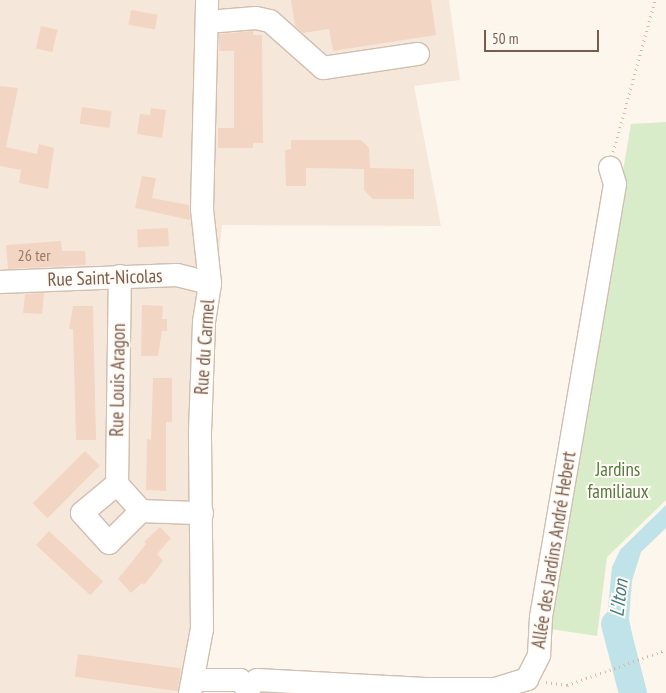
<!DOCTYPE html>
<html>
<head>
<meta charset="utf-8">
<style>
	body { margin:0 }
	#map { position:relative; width:666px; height:693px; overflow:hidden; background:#fdf6ec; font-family:"PT Sans Narrow",sans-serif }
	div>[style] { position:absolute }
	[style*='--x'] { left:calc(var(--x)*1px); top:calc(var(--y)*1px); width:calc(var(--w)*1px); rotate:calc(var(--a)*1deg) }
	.residential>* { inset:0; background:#f5e8da }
	.green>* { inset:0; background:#d8ecc9 }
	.water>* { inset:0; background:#bfe3e8 }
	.river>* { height:28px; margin:-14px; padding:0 14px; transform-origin:14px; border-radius:14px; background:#bfe3e8 }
	.building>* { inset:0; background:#f3d5c3; transform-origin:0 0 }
	.path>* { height:2.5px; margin-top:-1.25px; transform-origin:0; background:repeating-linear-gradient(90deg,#d9b8a5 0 1px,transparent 0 5px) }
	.roads { filter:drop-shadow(1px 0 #d1beb0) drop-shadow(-1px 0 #d1beb0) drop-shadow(0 1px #d1beb0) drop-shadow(0 -1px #d1beb0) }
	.minor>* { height:22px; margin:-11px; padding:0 11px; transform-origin:11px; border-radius:11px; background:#fff }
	span { translate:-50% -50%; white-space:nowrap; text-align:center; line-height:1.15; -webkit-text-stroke:4px #fffaf3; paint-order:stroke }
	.number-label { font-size:16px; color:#987a6a }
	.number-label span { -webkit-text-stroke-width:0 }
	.street-label { font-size:19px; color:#7a5c4d }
	.park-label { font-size:19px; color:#537a41 }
	.water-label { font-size:20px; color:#437c86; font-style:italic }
	.scale { position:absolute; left:484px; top:30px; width:115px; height:22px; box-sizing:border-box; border:2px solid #7a5c4d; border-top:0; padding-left:6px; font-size:15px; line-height:18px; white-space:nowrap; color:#7a5c4d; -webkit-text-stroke:4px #fffaf3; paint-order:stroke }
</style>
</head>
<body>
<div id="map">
	<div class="residential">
		<div style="clip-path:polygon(0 0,449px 0,460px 80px,414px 86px,441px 226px,222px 225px,209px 351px,204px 693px,0 693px)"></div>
	</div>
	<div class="green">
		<div style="clip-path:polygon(666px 122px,666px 500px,607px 557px,597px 636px,544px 628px,631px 124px)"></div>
	</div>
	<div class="water">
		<div style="clip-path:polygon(666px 505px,666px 528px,641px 552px,632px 581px,629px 619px,636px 655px,613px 666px,606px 628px,612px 567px,620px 550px)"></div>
	</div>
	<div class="river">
		<div style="--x:615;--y:624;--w:71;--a:75.4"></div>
	</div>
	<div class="building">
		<div style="clip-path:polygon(291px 0,431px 0,436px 35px,333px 51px,329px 29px,303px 33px,295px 26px)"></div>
		<div style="left:131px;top:10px;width:27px;height:15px;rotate:10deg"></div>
		<div style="left:41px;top:26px;width:17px;height:23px;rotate:13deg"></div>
		<div style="clip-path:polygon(253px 31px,253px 35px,262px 35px,263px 143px,253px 143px,253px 148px,218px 148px,218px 128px,234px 128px,234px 51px,219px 51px,219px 34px)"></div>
		<div style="clip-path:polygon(0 86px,18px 88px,6px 147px,37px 154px,39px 144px,54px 148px,48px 189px,19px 183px,21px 170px,0 166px)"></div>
		<div style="left:82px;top:107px;width:30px;height:17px;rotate:8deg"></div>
		<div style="clip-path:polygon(151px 108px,166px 110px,162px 138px,137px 134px,140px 114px,150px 115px)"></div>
		<div style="clip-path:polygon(291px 140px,361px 140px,369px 148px,370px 168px,414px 169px,414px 199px,373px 199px,364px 190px,364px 169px,306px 168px,306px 186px,286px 186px,285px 150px,291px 149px)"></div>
		<div style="clip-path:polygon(142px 176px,156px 178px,152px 198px,189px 205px,190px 220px,135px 208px)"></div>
		<div style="left:168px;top:228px;width:18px;height:31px;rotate:87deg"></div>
		<div style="clip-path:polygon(61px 241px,62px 251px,85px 251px,86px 265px,8px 269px,6px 245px)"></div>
		<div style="clip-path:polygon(44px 293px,42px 314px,23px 313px,25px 294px)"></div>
		<div style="clip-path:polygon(142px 305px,163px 306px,162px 319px,167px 319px,167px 331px,162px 331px,158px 356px,141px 356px)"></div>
		<div style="clip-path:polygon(73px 306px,93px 306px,96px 440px,76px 440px,73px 329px,69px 329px)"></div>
		<div style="clip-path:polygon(153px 378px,172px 378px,172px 422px,166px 422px,166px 491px,146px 490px,147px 439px,151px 440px)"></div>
		<div style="left:85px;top:451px;width:21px;height:74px;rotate:45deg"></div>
		<div style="clip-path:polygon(160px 527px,171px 538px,157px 554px,163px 561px,144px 585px,142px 583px,131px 593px,118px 579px,146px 544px,144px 542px)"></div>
		<div style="left:49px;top:531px;width:74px;height:19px;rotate:43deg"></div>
		<div style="left:78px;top:654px;width:104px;height:23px;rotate:8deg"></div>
	</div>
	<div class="path">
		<div style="--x:613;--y:152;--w:158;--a:-74.6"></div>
		<div style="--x:546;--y:682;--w:21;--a:8"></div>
		<div style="--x:567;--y:685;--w:105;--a:-19.5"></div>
	</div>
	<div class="roads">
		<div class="minor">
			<div style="--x:207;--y:22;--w:49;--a:-4.7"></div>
			<div style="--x:256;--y:18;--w:14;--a:12"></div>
			<div style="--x:270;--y:21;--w:71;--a:41.6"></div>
			<div style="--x:323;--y:68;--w:96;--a:-8.4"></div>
			<div style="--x:0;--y:282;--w:177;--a:-2.3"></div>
			<div style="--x:177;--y:275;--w:34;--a:14"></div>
			<div style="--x:117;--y:484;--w:208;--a:-89.2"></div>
			<div style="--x:141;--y:511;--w:45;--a:135"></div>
			<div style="--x:109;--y:543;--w:40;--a:-132"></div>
			<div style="--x:82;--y:513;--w:45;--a:-39.6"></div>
			<div style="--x:117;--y:484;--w:36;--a:48"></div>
			<div style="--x:141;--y:511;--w:61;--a:1.9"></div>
			<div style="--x:193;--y:680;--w:47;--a:0"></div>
			<div style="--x:240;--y:680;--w:11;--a:52"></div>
			<div style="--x:247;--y:689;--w:13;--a:-42"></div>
			<div style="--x:257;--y:680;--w:168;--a:3.1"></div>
			<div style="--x:425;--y:689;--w:70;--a:0"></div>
			<div style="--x:495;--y:689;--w:34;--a:-17"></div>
			<div style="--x:527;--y:679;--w:27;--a:-63"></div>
			<div style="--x:539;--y:655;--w:38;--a:-87"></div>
			<div style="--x:541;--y:617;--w:439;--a:-80.3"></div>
			<div style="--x:615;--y:184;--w:17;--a:-107"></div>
			<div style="--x:190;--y:693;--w:65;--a:-79.4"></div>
			<div style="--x:202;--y:629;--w:197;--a:-90.6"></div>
			<div style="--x:200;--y:432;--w:110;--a:-87.9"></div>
			<div style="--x:204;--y:322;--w:39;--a:-81"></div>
			<div style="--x:210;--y:283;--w:74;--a:-96.2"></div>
			<div style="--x:202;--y:209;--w:209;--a:-88.6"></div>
		</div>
	</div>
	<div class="number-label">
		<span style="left:34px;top:255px">26 ter</span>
	</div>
	<div class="street-label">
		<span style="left:105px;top:278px;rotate:-2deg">Rue Saint-Nicolas</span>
		<span style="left:205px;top:347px;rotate:-86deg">Rue du Carmel</span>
		<span style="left:118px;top:380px;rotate:-89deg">Rue Louis Aragon</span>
		<span style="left:554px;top:550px;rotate:-81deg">Allée des Jardins André Hebert</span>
	</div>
	<div class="park-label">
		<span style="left:618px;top:481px">Jardins<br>familiaux</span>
	</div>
	<div class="water-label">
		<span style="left:619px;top:598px;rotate:-83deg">L'Iton</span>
	</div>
	<div class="scale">50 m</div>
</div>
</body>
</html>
